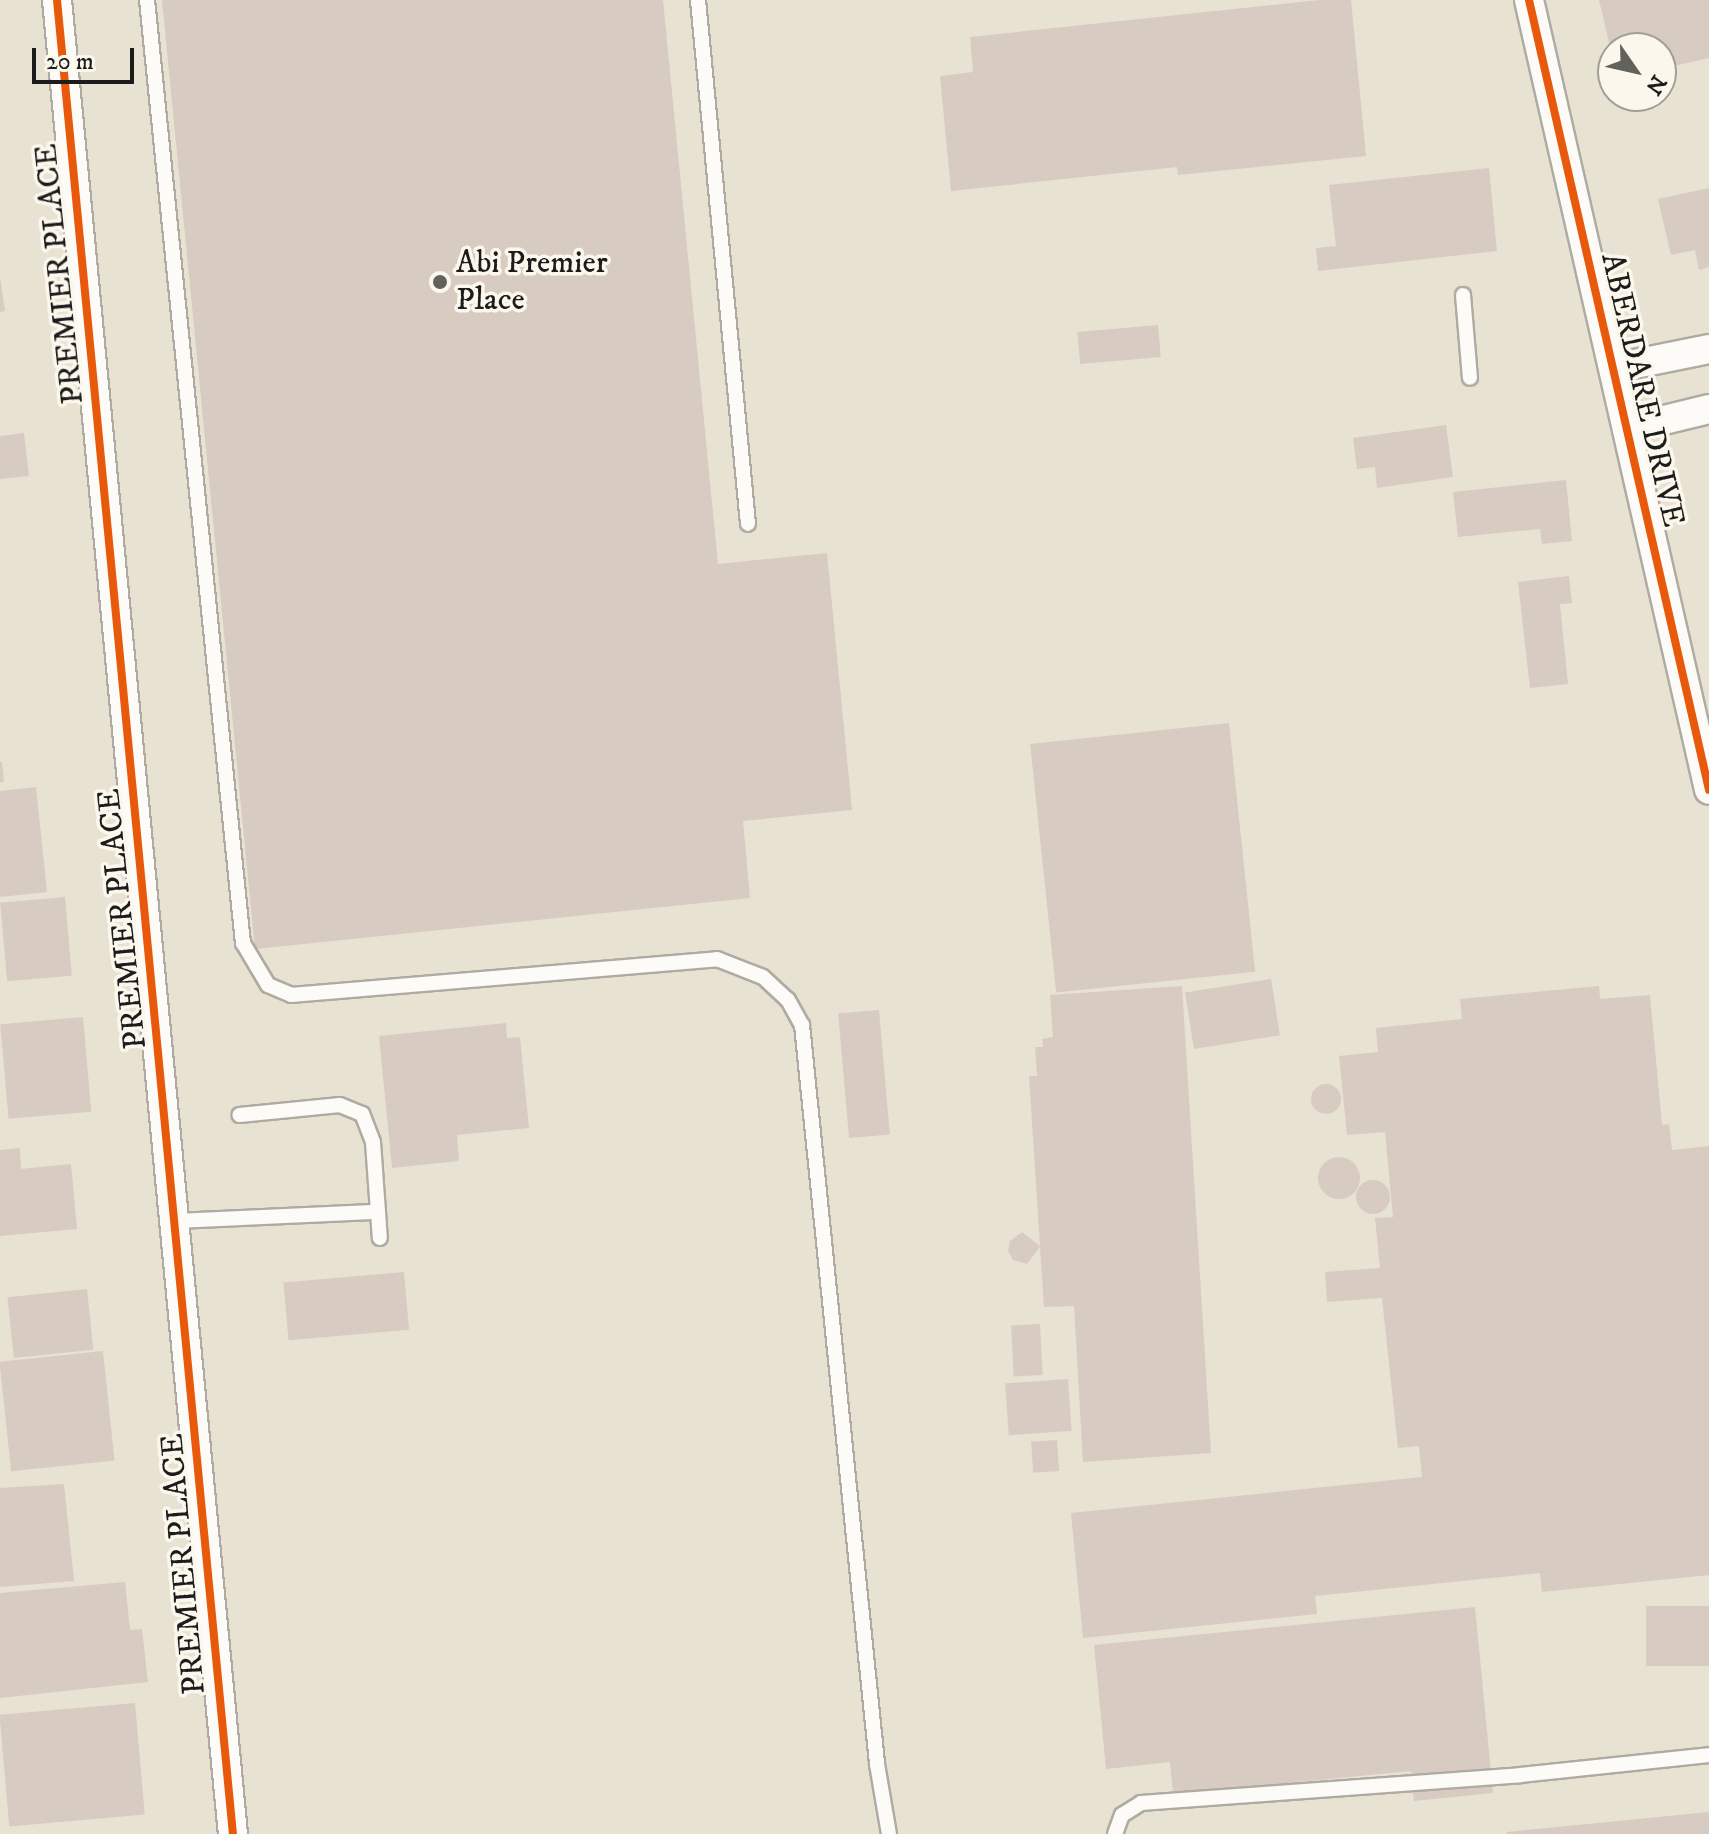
<!DOCTYPE html>
<html>
<head>
<meta charset="utf-8">
<style>
	body { margin:0 }
	#map { position:relative; width:1709px; height:1834px; overflow:hidden; background:#e8e2d3; font-family:"IM FELL DW Pica",serif }
	div>[style] { position:absolute }
	[style*='--x'] { left:calc(var(--x)*1px); top:calc(var(--y)*1px); width:calc(var(--w)*1px); rotate:calc(var(--a)*1deg) }
	.building>* { inset:0; background:#d8cbc2; transform-origin:0 0 }
	.round { border-radius:50% }
	.roads { filter:drop-shadow(2px 0 #afaba2) drop-shadow(-2px 0 #afaba2) drop-shadow(0 2px #afaba2) drop-shadow(0 -2px #afaba2) }
	.service>* { height:14px; margin:-7px; padding:0 7px; transform-origin:7px; border-radius:7px; background:#fcfbf8 }
	.minor>* { height:28px; margin:-14px; padding:0 14px; transform-origin:14px; border-radius:14px; background:#fcfbf8 }
	.cycleway>* { height:8px; margin:-4px; padding:0 4px; transform-origin:4px; border-radius:4px; background:#e8590c }
	.dots>* { width:22px; height:22px; translate:-50% -50%; box-sizing:border-box; border:4px solid #fbf7ec; border-radius:50% }
	span { translate:-50% -50%; white-space:nowrap; text-align:center; line-height:1.15; -webkit-text-stroke:7px #fbf7ec; paint-order:stroke }
	.poi-label { font-size:32px; color:#1c1c1c }
	.left { translate:0 -50%; text-align:left }
	.street-label { font-size:32px; color:#1c1c1c }
	.north { position:absolute; left:1597px; top:32px; width:80px; height:80px; box-sizing:border-box; background:#fbf7ec; border:2px solid #a29f99; border-radius:50%; rotate:124deg; font-size:22px; font-weight:700; line-height:32px; text-align:center; color:#1c1c1c }
	.north::after { content:''; display:block; margin:auto; width:28px; height:36px; background:#63615c; clip-path:polygon(50% 0,100% 100%,50% 72%,0 100%) }
	.scale { position:absolute; left:32px; top:48px; width:102px; height:36px; box-sizing:border-box; border:4px solid #1c1c1c; border-top:0; padding-left:10px; font-size:24px; line-height:28px; white-space:nowrap; color:#1c1c1c; -webkit-text-stroke:6px #fbf7ec; paint-order:stroke }
</style>
</head>
<body>
<div id="map">
	<div class="building">
		<div style="clip-path:polygon(162px 0,663px 0,718px 564px,827px 553px,852px 810px,743px 821px,750px 898px,255px 949px)"></div>
		<div style="clip-path:polygon(1319px 0,1351px 0,1366px 156px,1178px 175px,1177px 167px,951px 191px,940px 76px,973px 72px,970px 37px)"></div>
		<div style="clip-path:polygon(1599px 0,1709px 0,1709px 58px,1661px 69px,1661px 48px,1613px 48px,1612px 55px)"></div>
		<div style="clip-path:polygon(1489px 168px,1497px 251px,1318px 271px,1316px 248px,1336px 246px,1329px 185px)"></div>
		<div style="clip-path:polygon(1709px 188px,1709px 267px,1699px 270px,1695px 250px,1671px 255px,1658px 199px)"></div>
		<div style="clip-path:polygon(0 277px,5px 311px,0 312px)"></div>
		<div style="left:1158px;top:325px;width:32px;height:81px;rotate:85deg"></div>
		<div style="clip-path:polygon(1446px 425px,1453px 477px,1377px 488px,1375px 467px,1357px 469px,1353px 438px)"></div>
		<div style="clip-path:polygon(24px 433px,29px 476px,0 479px,0 436px)"></div>
		<div style="clip-path:polygon(1566px 480px,1572px 541px,1542px 544px,1540px 529px,1458px 537px,1453px 492px)"></div>
		<div style="clip-path:polygon(1569px 576px,1572px 603px,1560px 604px,1568px 684px,1530px 688px,1518px 582px)"></div>
		<div style="left:1229px;top:723px;width:250px;height:200px;rotate:84deg"></div>
		<div style="clip-path:polygon(0 762px,2px 762px,4px 782px,0 782px)"></div>
		<div style="clip-path:polygon(36px 787px,47px 892px,0 897px,0 791px)"></div>
		<div style="left:65px;top:897px;width:79px;height:65px;rotate:85deg"></div>
		<div style="left:1271px;top:979px;width:57px;height:87px;rotate:81deg"></div>
		<div style="clip-path:polygon(1182px 986px,1211px 1453px,1083px 1462px,1074px 1306px,1044px 1307px,1040px 1247px,1027px 1264px,1013px 1260px,1008px 1251px,1010px 1241px,1022px 1232px,1040px 1246px,1029px 1076px,1037px 1076px,1035px 1047px,1043px 1047px,1042px 1039px,1053px 1037px,1050px 995px)"></div>
		<div style="clip-path:polygon(1599px 986px,1600px 999px,1650px 995px,1662px 1125px,1669px 1124px,1672px 1150px,1709px 1146px,1709px 1575px,1542px 1592px,1540px 1573px,1315px 1596px,1317px 1614px,1083px 1638px,1071px 1513px,1422px 1477px,1419px 1446px,1398px 1448px,1382px 1298px,1327px 1302px,1325px 1272px,1380px 1268px,1375px 1218px,1393px 1217px,1385px 1132px,1347px 1135px,1339px 1056px,1378px 1052px,1376px 1028px,1462px 1019px,1460px 999px)"></div>
		<div style="left:879px;top:1010px;width:125px;height:41px;rotate:85deg"></div>
		<div style="left:83px;top:1017px;width:95px;height:83px;rotate:85deg"></div>
		<div style="clip-path:polygon(506px 1023px,507px 1038px,520px 1037px,529px 1128px,457px 1135px,459px 1161px,392px 1168px,379px 1036px)"></div>
		<div class="round" style="left:1311px;top:1084px;width:30px;height:30px"></div>
		<div style="clip-path:polygon(20px 1148px,21px 1169px,71px 1164px,77px 1229px,0 1236px,0 1150px)"></div>
		<div class="round" style="left:1318px;top:1157px;width:42px;height:42px"></div>
		<div class="round" style="left:1356px;top:1180px;width:34px;height:34px"></div>
		<div style="left:404px;top:1272px;width:58px;height:121px;rotate:85deg"></div>
		<div style="left:87px;top:1289px;width:61px;height:80px;rotate:84deg"></div>
		<div style="left:1040px;top:1324px;width:51px;height:29px;rotate:87deg"></div>
		<div style="left:103px;top:1351px;width:110px;height:104px;rotate:84deg"></div>
		<div style="left:1068px;top:1379px;width:52px;height:63px;rotate:86deg"></div>
		<div style="left:1057px;top:1440px;width:31px;height:26px;rotate:86deg"></div>
		<div style="clip-path:polygon(64px 1484px,74px 1581px,0 1587px,0 1488px)"></div>
		<div style="clip-path:polygon(125px 1582px,130px 1630px,142px 1629px,148px 1682px,0 1698px,0 1593px)"></div>
		<div style="left:1709px;top:1606px;width:60px;height:63px;rotate:90deg"></div>
		<div style="clip-path:polygon(1475px 1607px,1493px 1793px,1414px 1801px,1411px 1771px,1173px 1794px,1170px 1762px,1106px 1769px,1094px 1645px)"></div>
		<div style="left:135px;top:1703px;width:112px;height:136px;rotate:85deg"></div>
		<div style="clip-path:polygon(1709px 1812px,1709px 1834px,1507px 1834px,1507px 1832px)"></div>
	</div>
	<div class="roads">
		<div class="service">
			<div style="--x:147;--y:0;--w:948;--a:84.19"></div>
			<div style="--x:243;--y:943;--w:49;--a:59.2"></div>
			<div style="--x:268;--y:985;--w:25;--a:23"></div>
			<div style="--x:291;--y:995;--w:428;--a:-4.8"></div>
			<div style="--x:717;--y:959;--w:49;--a:21.4"></div>
			<div style="--x:763;--y:977;--w:34;--a:43"></div>
			<div style="--x:788;--y:1000;--w:29;--a:61"></div>
			<div style="--x:802;--y:1025;--w:743;--a:84.2"></div>
			<div style="--x:877;--y:1764;--w:71;--a:80.3"></div>
			<div style="--x:698;--y:0;--w:526;--a:84.55"></div>
			<div style="--x:1463;--y:295;--w:83;--a:85.2"></div>
			<div style="--x:378;--y:1212;--w:26;--a:86"></div>
			<div style="--x:176;--y:1221;--w:202;--a:-2.6"></div>
			<div style="--x:378;--y:1212;--w:70;--a:-94.1"></div>
			<div style="--x:373;--y:1142;--w:30;--a:-111"></div>
			<div style="--x:362;--y:1114;--w:24;--a:-158"></div>
			<div style="--x:340;--y:1105;--w:101;--a:174.3"></div>
			<div style="--x:1115;--y:1834;--w:20;--a:-70"></div>
			<div style="--x:1122;--y:1815;--w:22;--a:-32"></div>
			<div style="--x:1141;--y:1803;--w:380;--a:-4.2"></div>
			<div style="--x:1520;--y:1775;--w:190;--a:-6"></div>
		</div>
		<div class="minor">
			<div style="--x:57;--y:0;--w:1842;--a:84.52"></div>
			<div style="--x:1529;--y:0;--w:810;--a:77.16"></div>
			<div style="--x:1615;--y:368;--w:96;--a:-11.4"></div>
			<div style="--x:1627;--y:429;--w:84;--a:-13.7"></div>
		</div>
	</div>
	<div class="cycleway">
		<div style="--x:57;--y:0;--w:1842;--a:84.52"></div>
		<div style="--x:1529;--y:0;--w:810;--a:77.16"></div>
	</div>
	<div class="dots">
		<div style="left:440px;top:282px;background:#63615c"></div>
	</div>
	<div class="poi-label">
		<span class="left" style="left:456px;top:282px">Abi Premier<br>Place</span>
	</div>
	<div class="street-label">
		<span style="left:60px;top:274px;rotate:-96deg">PREMIER PLACE</span>
		<span style="left:1642px;top:390px;rotate:77deg">ABERDARE DRIVE</span>
		<span style="left:123px;top:919px;rotate:-96deg">PREMIER PLACE</span>
		<span style="left:184px;top:1564px;rotate:-95deg">PREMIER PLACE</span>
	</div>
	<div class="north">N</div>
	<div class="scale">20 m</div>
</div>
</body>
</html>
